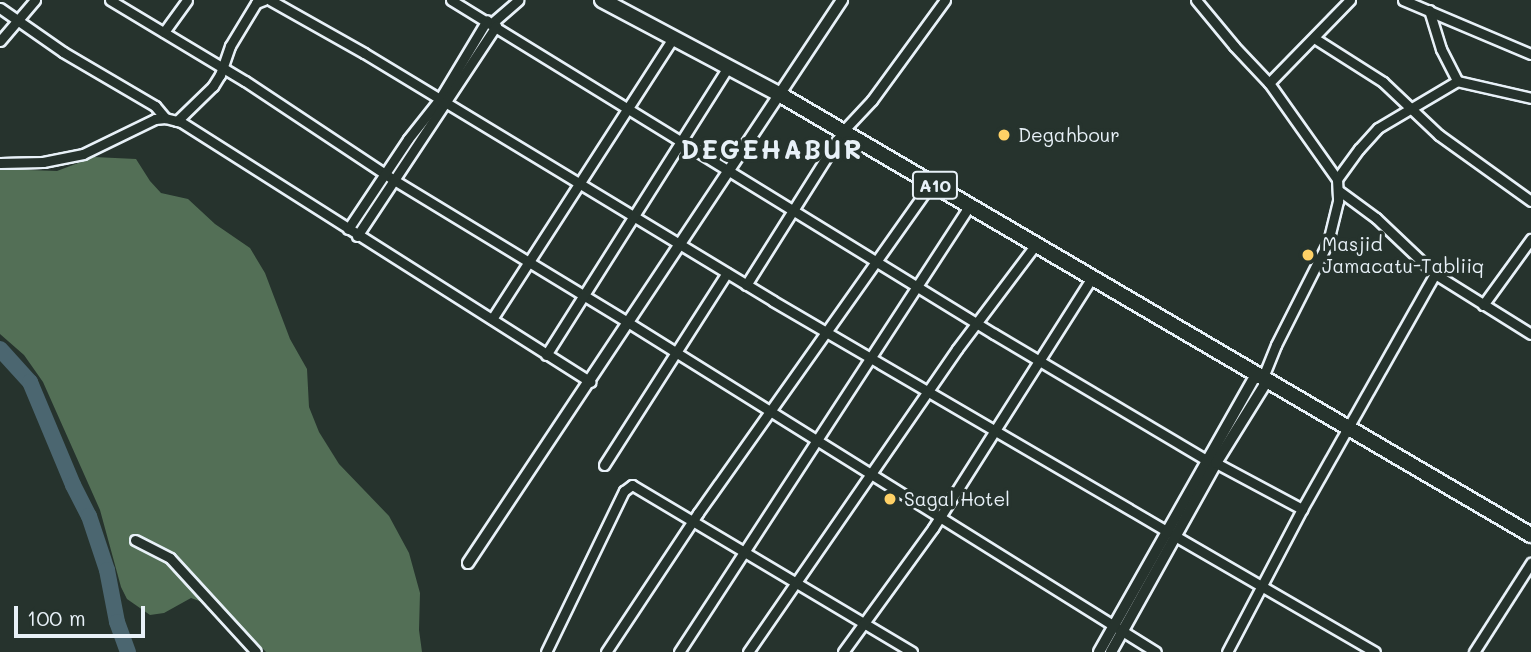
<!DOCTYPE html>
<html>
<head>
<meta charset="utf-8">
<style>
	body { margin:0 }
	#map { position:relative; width:1531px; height:652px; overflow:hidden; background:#26332d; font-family:Mali,sans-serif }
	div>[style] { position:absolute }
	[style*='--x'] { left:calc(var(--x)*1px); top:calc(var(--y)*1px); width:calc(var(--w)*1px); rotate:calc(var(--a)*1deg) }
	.green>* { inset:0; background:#536f56 }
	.river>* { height:16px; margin:-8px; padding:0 8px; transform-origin:8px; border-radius:8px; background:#4b6670 }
	.roads { filter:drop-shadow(2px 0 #e8f1f8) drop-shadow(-2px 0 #e8f1f8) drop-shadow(0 2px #e8f1f8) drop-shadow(0 -2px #e8f1f8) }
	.minor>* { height:9px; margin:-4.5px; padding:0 4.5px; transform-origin:4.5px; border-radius:4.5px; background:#26332d }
	.tertiary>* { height:10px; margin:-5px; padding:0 5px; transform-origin:5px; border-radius:5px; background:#26332d }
	.trunk>* { height:14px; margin:-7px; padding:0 7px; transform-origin:7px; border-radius:7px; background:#26332d }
	.dots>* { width:19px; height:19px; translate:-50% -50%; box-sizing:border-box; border:4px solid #26332d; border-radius:50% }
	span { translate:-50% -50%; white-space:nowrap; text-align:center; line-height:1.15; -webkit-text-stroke:7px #26332d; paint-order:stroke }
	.shield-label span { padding:2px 5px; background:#26332d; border:2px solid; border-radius:5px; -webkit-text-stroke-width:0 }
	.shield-label { font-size:18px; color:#e8f1f8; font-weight:700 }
	.poi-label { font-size:19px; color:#e8f1f8 }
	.left { translate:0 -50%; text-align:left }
	.district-label { font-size:26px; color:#e8f1f8; font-weight:700; letter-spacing:2px }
	.scale { position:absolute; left:14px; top:606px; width:131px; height:32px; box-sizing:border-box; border:4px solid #e8f1f8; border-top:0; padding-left:9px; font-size:21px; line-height:24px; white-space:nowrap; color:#e8f1f8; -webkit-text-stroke:5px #26332d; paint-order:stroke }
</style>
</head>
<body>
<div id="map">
	<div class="green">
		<div style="clip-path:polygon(94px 157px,136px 159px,150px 181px,161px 193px,188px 199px,215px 224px,250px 248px,265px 273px,290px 339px,307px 369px,309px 407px,319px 432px,339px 464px,389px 516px,409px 553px,420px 593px,419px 630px,422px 652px,266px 652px,227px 611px,191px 598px,164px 613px,150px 615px,127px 599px,121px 587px,100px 510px,43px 382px,24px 355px,0 334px,0 169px,57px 171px)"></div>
	</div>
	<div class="river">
		<div style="--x:0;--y:349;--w:45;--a:47.7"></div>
		<div style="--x:30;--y:382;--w:112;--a:67.3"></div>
		<div style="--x:73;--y:485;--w:35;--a:63"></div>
		<div style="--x:89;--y:516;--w:57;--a:71.6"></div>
		<div style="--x:107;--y:570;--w:53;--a:79.1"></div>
		<div style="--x:117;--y:622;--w:32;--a:70"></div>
	</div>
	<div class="roads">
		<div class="minor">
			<div style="--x:110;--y:0;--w:157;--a:31"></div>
			<div style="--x:245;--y:81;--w:179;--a:33.6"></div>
			<div style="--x:394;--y:180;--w:275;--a:31.3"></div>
			<div style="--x:629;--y:323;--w:621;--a:31.98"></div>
			<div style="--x:270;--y:0;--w:108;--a:29.4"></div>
			<div style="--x:364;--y:53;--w:478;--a:31.2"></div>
			<div style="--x:773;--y:301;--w:458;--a:30.3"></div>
			<div style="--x:451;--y:0;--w:637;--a:31.6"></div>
			<div style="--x:994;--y:334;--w:249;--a:30.7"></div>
			<div style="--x:1196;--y:0;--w:60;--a:50.4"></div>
			<div style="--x:1234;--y:46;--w:51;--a:46.6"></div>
			<div style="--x:1269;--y:83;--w:118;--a:54.7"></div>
			<div style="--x:1337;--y:179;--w:22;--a:87"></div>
			<div style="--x:1338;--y:201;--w:42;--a:103.7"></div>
			<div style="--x:1328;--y:242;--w:115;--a:116.8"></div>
			<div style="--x:1276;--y:345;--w:37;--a:112"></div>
			<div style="--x:1403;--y:0;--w:139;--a:22.9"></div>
			<div style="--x:0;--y:8;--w:77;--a:34.9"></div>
			<div style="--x:63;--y:52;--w:107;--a:30.4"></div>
			<div style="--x:155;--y:106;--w:16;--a:50"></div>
			<div style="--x:1429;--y:10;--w:41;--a:72.9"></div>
			<div style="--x:1441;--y:49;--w:36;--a:63"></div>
			<div style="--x:492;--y:23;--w:35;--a:-41"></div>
			<div style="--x:164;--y:32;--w:39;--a:-54"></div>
			<div style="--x:1314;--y:38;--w:82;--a:32.5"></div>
			<div style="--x:1383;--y:82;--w:77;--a:43.4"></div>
			<div style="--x:1439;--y:135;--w:113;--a:35.7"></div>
			<div style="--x:0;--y:41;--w:54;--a:-49.5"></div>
			<div style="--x:1269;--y:83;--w:116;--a:-45.7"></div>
			<div style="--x:177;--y:121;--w:50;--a:-44.2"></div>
			<div style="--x:213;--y:86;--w:13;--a:-58"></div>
			<div style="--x:220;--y:75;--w:31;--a:-71"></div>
			<div style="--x:230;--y:46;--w:50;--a:-58.8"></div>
			<div style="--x:256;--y:3;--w:9;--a:-21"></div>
			<div style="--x:0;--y:163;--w:43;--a:-1.3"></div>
			<div style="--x:43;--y:162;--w:41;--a:-11.3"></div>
			<div style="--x:83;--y:154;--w:80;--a:-25.9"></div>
			<div style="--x:155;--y:119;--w:10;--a:-6"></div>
			<div style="--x:165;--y:118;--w:16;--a:14"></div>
			<div style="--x:181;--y:122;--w:485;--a:32.4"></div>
			<div style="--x:1337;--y:179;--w:37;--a:-54"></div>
			<div style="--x:1359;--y:149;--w:28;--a:-48"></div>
			<div style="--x:1378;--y:128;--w:92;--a:-30.7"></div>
			<div style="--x:1457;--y:81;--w:76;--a:12.9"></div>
			<div style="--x:1338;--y:190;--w:47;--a:36.4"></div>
			<div style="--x:1376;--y:218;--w:81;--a:43.5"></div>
			<div style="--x:1435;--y:274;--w:113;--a:32"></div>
			<div style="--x:348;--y:229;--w:108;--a:-56.3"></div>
			<div style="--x:408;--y:139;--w:50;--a:-51.5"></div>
			<div style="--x:439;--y:100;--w:93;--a:-59"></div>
			<div style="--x:357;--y:236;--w:252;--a:-56.5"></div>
			<div style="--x:746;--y:285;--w:182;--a:-57.8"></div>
			<div style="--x:843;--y:131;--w:42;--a:-46.9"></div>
			<div style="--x:872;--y:100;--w:124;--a:-53.9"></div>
			<div style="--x:1483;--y:305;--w:82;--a:-54"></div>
			<div style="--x:492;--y:319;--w:334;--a:-57.2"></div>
			<div style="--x:546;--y:355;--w:341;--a:-57.7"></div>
			<div style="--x:1216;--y:463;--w:98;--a:28.1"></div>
			<div style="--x:604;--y:465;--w:228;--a:-57.4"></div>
			<div style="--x:1175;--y:536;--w:231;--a:30.1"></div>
			<div style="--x:135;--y:540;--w:39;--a:27"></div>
			<div style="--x:170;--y:558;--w:127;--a:47.5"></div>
			<div style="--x:546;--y:652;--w:179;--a:-64.2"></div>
			<div style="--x:624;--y:491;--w:10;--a:-37"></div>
			<div style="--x:632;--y:485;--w:326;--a:30.8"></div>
			<div style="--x:606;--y:652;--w:167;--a:-56.5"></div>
			<div style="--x:698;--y:513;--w:405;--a:-54.7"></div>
			<div style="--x:679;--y:652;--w:533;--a:-56.94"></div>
			<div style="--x:748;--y:652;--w:368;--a:-55.4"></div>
			<div style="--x:957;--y:349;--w:131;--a:-53"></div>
			<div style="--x:843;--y:652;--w:153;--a:-54"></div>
			<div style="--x:933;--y:528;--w:297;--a:-57.6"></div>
			<div style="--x:1227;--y:652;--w:161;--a:-62.3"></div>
			<div style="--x:1302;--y:509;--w:270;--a:-60.5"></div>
			<div style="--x:1474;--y:652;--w:106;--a:-57.4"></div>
		</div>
		<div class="tertiary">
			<div style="--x:468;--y:563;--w:676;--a:-56.4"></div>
			<div style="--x:1099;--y:652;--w:318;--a:-60.5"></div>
			<div style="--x:1111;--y:652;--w:216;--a:-60.9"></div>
			<div style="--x:1216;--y:463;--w:97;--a:-58.1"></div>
		</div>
		<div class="trunk">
			<div style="--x:602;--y:0;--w:200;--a:28"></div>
			<div style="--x:779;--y:94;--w:872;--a:30.39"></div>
		</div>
	</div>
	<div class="dots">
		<div style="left:1004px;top:135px;background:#ffd166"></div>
		<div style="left:1308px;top:255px;background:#ffd166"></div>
		<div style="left:890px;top:499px;background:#ffd166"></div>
	</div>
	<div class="shield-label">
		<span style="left:935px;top:185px">A10</span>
	</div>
	<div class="poi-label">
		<span class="left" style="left:1018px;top:135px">Degahbour</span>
		<span class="left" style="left:1322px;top:255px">Masjid<br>Jamacatu-Tabliiq</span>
		<span class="left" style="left:904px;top:499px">Sagal Hotel</span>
	</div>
	<div class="district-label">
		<span style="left:772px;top:150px">DEGEHABUR</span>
	</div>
	<div class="scale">100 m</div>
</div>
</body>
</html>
